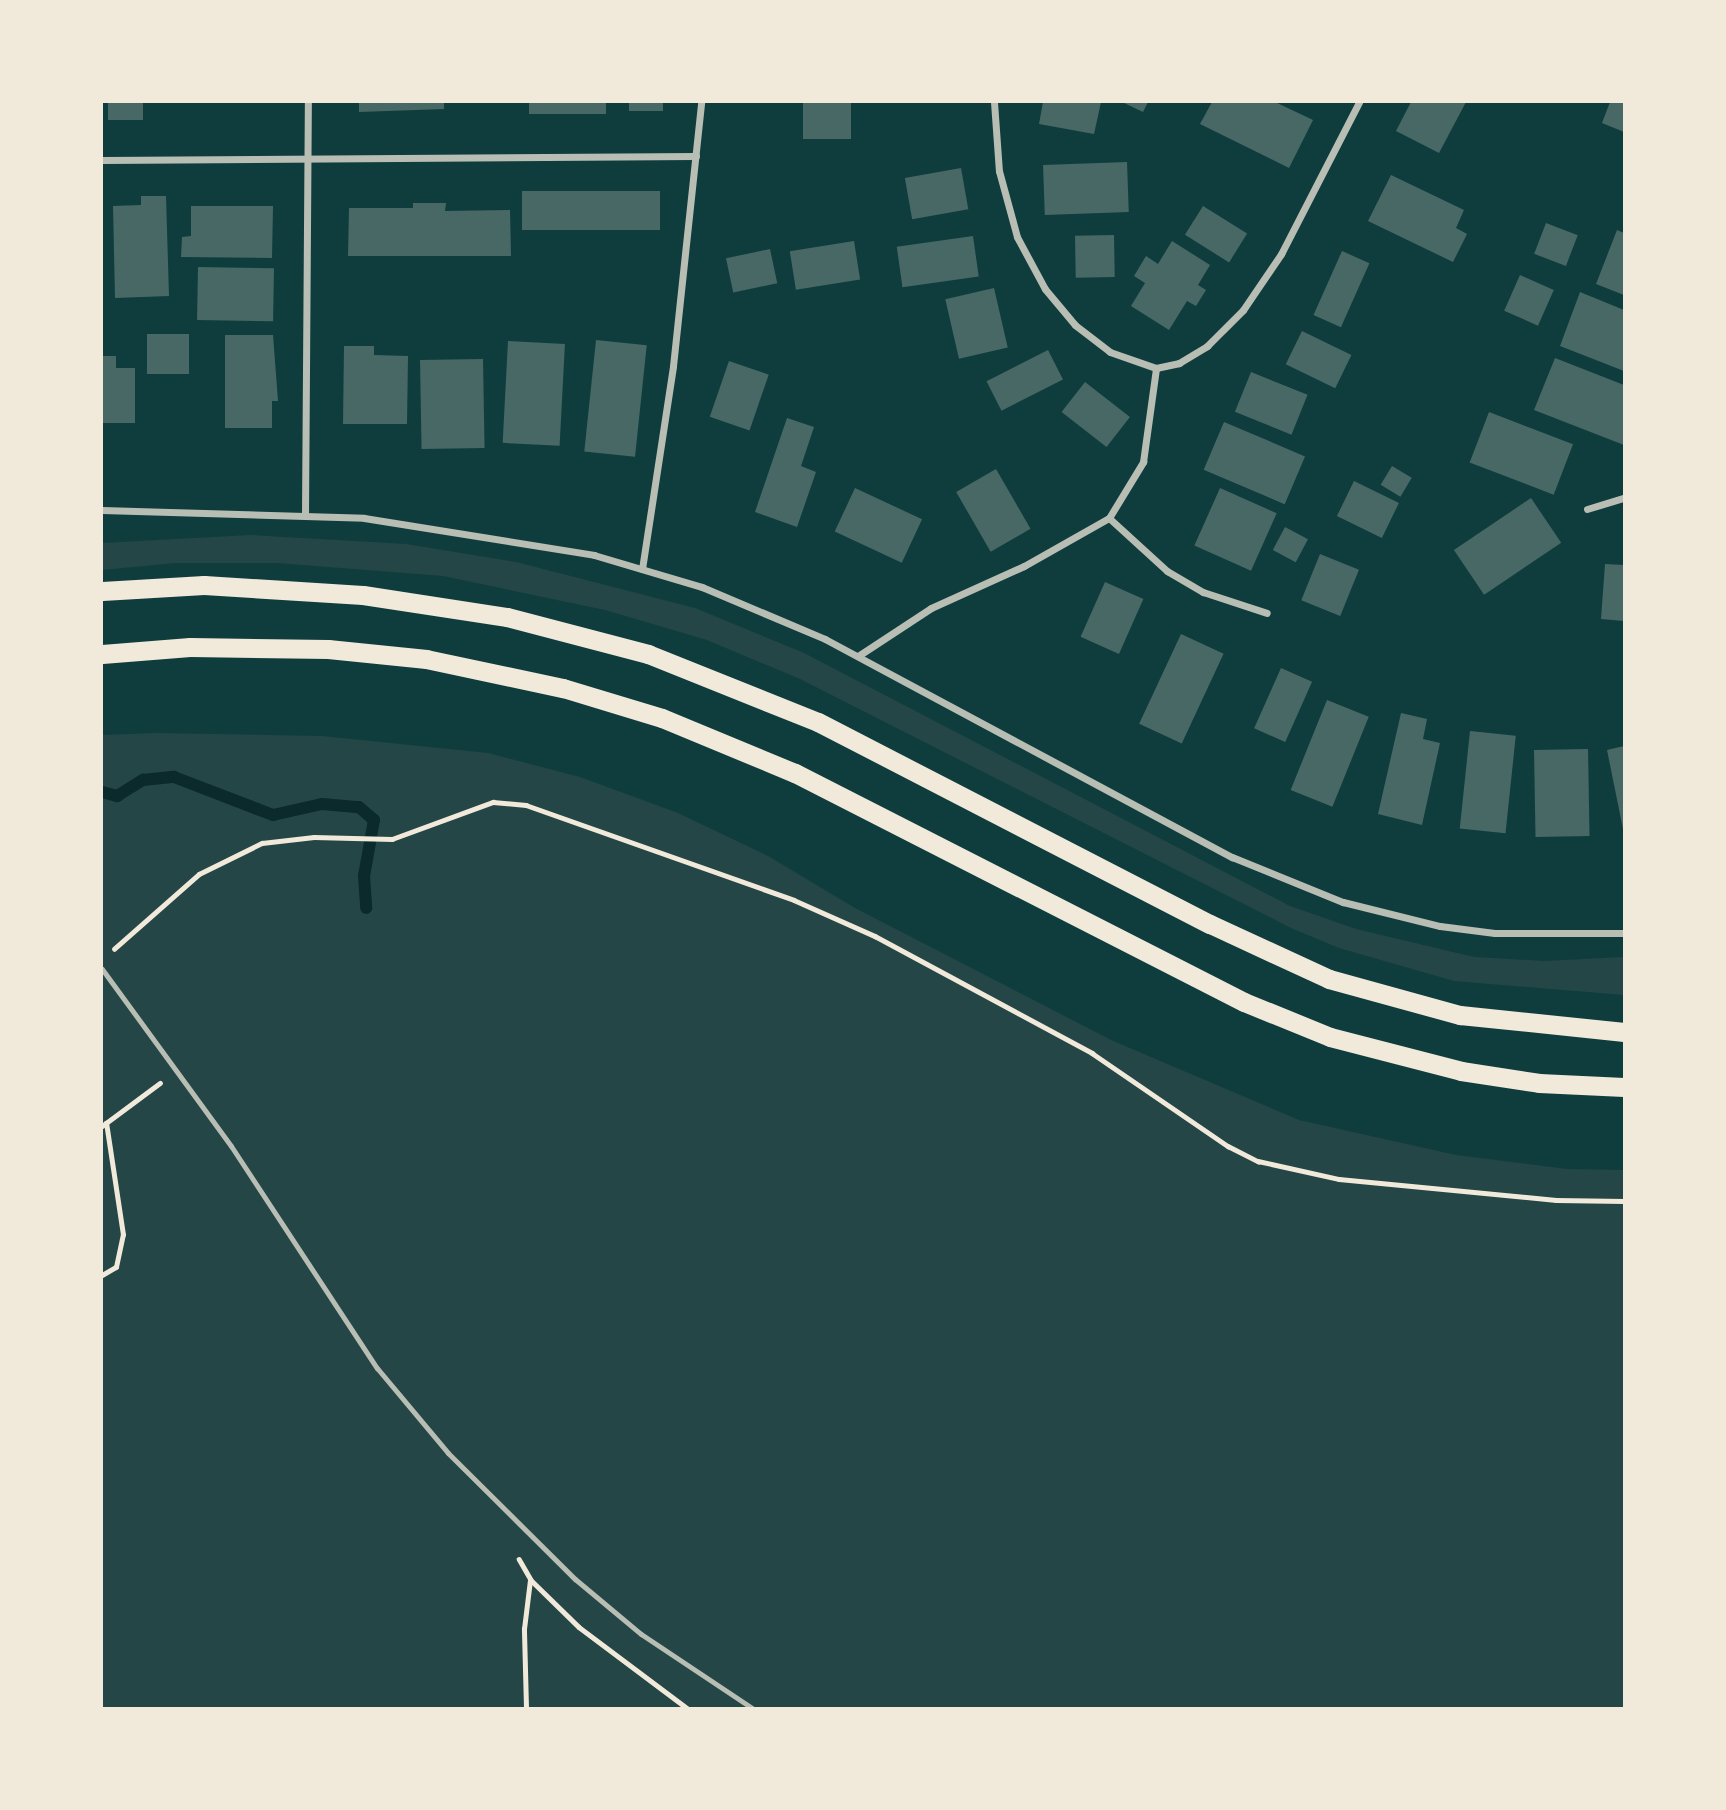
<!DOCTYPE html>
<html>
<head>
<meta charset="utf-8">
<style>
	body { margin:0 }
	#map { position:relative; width:1726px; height:1810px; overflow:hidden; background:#0f3d3e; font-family:"Nunito Sans",sans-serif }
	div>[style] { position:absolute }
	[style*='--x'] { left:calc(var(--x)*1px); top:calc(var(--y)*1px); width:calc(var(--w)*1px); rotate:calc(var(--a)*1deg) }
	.green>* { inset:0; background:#244646 }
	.stream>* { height:12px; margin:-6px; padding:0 6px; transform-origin:6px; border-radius:6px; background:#0a2a2b }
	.building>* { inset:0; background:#486865; transform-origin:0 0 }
	.path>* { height:4.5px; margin:-2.25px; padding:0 2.25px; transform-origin:2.25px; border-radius:2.25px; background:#f1e9da }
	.service>* { height:5px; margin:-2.5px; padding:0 2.5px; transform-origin:2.5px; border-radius:2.5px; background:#b8beb3 }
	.minor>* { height:7px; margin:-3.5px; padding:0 3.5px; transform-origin:3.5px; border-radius:3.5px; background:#b8beb3 }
	.trunk>* { height:19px; margin:-9.5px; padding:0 9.5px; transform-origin:9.5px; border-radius:9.5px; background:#f1e9da }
	span { translate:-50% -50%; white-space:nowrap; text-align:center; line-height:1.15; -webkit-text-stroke:6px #f1e9da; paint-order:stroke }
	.frame { position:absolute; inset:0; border:103px solid #f1e9da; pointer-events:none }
</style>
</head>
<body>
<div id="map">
	<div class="green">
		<div style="clip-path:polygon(251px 535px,406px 544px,516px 562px,695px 608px,804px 653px,1290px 906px,1356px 929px,1474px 957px,1544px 961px,1624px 957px,1624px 995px,1454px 981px,1339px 948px,1291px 928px,800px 679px,707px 640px,605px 610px,443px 576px,277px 563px,175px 563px,102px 570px,102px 543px)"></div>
		<div style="clip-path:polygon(157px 733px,322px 736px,488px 753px,580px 777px,678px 813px,768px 856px,855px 908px,1111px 1040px,1299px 1120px,1456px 1155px,1567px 1169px,1624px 1170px,1624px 1708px,102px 1708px,102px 735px)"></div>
	</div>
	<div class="stream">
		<div style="--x:102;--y:792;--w:16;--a:15"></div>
		<div style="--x:117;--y:796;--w:31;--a:-32"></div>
		<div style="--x:143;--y:780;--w:31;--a:-6"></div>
		<div style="--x:174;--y:777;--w:106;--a:21"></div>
		<div style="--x:273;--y:815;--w:50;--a:-12.7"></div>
		<div style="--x:322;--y:804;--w:37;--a:5"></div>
		<div style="--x:359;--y:807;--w:20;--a:41"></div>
		<div style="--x:374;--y:820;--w:57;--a:100.1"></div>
		<div style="--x:364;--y:876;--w:32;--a:86"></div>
	</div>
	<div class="building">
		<div style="left:108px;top:102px;width:35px;height:18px"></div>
		<div style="clip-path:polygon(359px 102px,444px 102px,444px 109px,359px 112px)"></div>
		<div style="left:529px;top:102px;width:77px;height:12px"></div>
		<div style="left:629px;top:102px;width:34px;height:9px"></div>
		<div style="left:803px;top:102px;width:48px;height:37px"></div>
		<div style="clip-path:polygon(1043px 102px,1101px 102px,1094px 134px,1039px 124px)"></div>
		<div style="clip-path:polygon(1122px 102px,1148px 102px,1143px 112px)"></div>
		<div style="clip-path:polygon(1212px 102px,1275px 102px,1313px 120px,1289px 168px,1200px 124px)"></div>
		<div style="clip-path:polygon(1411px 102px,1466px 102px,1439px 153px,1396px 131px)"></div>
		<div style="clip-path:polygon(1610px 102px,1624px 102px,1624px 132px,1602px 123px)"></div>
		<div style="left:1127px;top:162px;width:50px;height:84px;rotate:88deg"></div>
		<div style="left:961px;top:168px;width:42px;height:57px;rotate:80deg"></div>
		<div style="clip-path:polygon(1391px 175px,1464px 210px,1456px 228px,1467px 234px,1453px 262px,1368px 221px)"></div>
		<div style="left:522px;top:191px;width:138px;height:39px"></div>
		<div style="clip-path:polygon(141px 196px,166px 196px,169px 296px,115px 298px,113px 206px,141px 205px)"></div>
		<div style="clip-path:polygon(413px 203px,446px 203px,445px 211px,510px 210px,511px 256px,348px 256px,349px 208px,413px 208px)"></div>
		<div style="clip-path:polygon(191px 206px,273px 206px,272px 258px,181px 257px,182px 237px,191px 236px)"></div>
		<div style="left:1203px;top:206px;width:52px;height:34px;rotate:32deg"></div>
		<div style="left:1546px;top:223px;width:34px;height:33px;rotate:21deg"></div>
		<div style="clip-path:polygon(1617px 230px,1624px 233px,1624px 295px,1596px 284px)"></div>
		<div style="left:1114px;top:235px;width:42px;height:39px;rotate:89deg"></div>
		<div style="left:973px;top:236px;width:41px;height:77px;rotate:82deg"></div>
		<div style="left:854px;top:241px;width:39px;height:65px;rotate:81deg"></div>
		<div style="clip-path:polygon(1172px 241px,1210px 265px,1198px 285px,1206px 290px,1196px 306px,1187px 301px,1169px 330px,1131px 306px,1145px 283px,1134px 276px,1146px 256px,1158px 264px)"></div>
		<div style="left:770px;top:249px;width:35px;height:45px;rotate:78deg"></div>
		<div style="left:1342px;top:251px;width:30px;height:70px;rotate:24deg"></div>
		<div style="left:198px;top:267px;width:76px;height:53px;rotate:1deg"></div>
		<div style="left:1520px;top:275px;width:37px;height:39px;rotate:24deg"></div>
		<div style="left:994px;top:288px;width:61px;height:50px;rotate:77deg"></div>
		<div style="clip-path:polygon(1580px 292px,1624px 310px,1624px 371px,1560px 346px)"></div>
		<div style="left:1302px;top:331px;width:55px;height:37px;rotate:26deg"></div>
		<div style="left:147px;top:334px;width:42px;height:40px"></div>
		<div style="clip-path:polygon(225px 335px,273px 335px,278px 401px,272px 401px,272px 428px,225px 428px)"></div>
		<div style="left:596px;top:340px;width:51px;height:112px;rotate:6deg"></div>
		<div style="left:508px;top:341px;width:57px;height:102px;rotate:3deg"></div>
		<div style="clip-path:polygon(344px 346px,374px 346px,374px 355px,408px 356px,407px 424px,343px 424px)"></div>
		<div style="left:1048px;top:350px;width:33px;height:69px;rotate:63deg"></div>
		<div style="clip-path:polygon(102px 356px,116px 356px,116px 368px,135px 368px,135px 423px,102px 423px)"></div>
		<div style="clip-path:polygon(1555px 358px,1624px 385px,1624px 445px,1534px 410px)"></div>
		<div style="left:483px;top:359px;width:89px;height:63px;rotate:89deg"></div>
		<div style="left:729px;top:361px;width:42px;height:59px;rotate:19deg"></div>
		<div style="left:1251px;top:372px;width:61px;height:43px;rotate:22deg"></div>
		<div style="left:1085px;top:382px;width:57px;height:38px;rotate:38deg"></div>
		<div style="left:1489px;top:412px;width:90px;height:54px;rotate:21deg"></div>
		<div style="clip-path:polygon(787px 418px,814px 427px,801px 466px,816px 472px,797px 527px,755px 512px)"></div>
		<div style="left:1224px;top:422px;width:88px;height:52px;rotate:23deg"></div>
		<div style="left:1392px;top:466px;width:23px;height:22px;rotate:31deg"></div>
		<div style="left:996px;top:469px;width:69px;height:46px;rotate:60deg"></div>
		<div style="left:1354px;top:481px;width:50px;height:39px;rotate:26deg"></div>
		<div style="left:855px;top:488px;width:74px;height:48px;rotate:25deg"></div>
		<div style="left:1220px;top:488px;width:62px;height:63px;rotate:24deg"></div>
		<div style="left:1531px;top:498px;width:54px;height:93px;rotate:56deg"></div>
		<div style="left:1285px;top:527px;width:26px;height:26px;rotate:28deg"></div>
		<div style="left:1320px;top:554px;width:42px;height:50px;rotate:22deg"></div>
		<div style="clip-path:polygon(1605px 564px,1624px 565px,1624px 621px,1601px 619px)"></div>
		<div style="left:1105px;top:582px;width:42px;height:60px;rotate:24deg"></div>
		<div style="left:1181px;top:634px;width:47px;height:99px;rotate:25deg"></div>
		<div style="left:1281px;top:668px;width:34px;height:66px;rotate:24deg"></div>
		<div style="left:1327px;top:700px;width:45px;height:97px;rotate:22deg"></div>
		<div style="clip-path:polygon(1401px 713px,1427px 719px,1423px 739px,1440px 743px,1422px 825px,1378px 814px)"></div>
		<div style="left:1470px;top:731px;width:46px;height:98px;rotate:6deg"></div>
		<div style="clip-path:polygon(1624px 746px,1624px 829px,1623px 829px,1607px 750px)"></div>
		<div style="left:1588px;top:749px;width:87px;height:54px;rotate:89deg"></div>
	</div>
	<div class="path">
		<div style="--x:114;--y:949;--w:113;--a:-41.4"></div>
		<div style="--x:199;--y:874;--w:70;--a:-26.2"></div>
		<div style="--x:262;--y:843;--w:52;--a:-6.6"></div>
		<div style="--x:314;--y:837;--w:78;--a:1.5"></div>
		<div style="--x:392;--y:839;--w:108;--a:-20.1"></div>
		<div style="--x:493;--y:802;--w:33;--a:5"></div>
		<div style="--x:526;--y:805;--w:284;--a:19.5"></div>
		<div style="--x:794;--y:900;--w:89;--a:24"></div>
		<div style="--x:875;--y:936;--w:247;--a:28.3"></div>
		<div style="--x:1092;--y:1053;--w:165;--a:34.4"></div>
		<div style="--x:1228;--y:1146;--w:34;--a:27"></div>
		<div style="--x:1258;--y:1161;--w:83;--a:12.5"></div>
		<div style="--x:1339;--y:1179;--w:218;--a:5.5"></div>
		<div style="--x:1556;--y:1200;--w:68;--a:0.8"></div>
		<div style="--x:102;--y:1126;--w:72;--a:-36.6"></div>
		<div style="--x:102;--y:1275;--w:16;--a:-30"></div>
		<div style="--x:116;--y:1267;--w:33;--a:-78"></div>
		<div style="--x:123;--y:1235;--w:113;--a:-98.6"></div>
		<div style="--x:519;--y:1559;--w:24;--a:60"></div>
		<div style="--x:531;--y:1580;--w:67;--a:44.4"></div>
		<div style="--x:579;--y:1627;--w:135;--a:36.9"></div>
		<div style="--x:526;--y:1708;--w:79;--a:-91.5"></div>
		<div style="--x:524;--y:1629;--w:49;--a:-83"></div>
	</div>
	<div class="service">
		<div style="--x:102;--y:969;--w:219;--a:53.9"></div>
		<div style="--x:231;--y:1146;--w:266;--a:56.7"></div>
		<div style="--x:377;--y:1368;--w:111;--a:50.1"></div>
		<div style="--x:448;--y:1453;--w:179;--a:44.8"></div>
		<div style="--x:575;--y:1579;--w:86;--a:39.8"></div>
		<div style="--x:641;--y:1634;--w:133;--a:33.7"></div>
	</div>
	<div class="minor">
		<div style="--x:994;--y:102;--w:69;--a:85.9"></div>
		<div style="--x:999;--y:171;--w:68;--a:74.7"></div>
		<div style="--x:1017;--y:237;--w:59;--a:61.7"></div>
		<div style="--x:1045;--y:289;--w:47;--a:50.2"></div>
		<div style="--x:1075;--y:325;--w:44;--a:37.6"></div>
		<div style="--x:1110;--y:352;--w:49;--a:19.2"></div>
		<div style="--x:1156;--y:368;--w:24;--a:-12"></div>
		<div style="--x:1179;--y:363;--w:33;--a:-31"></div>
		<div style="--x:1207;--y:346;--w:51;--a:-45"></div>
		<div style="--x:1243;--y:310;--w:68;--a:-55.8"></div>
		<div style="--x:1281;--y:254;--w:171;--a:-62.8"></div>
		<div style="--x:102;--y:160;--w:594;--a:-0.39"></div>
		<div style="--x:1587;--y:509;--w:39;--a:-17"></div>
		<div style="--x:102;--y:510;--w:262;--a:1.7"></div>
		<div style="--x:364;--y:518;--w:233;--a:9.1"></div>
		<div style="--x:594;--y:555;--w:113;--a:16.5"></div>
		<div style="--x:702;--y:587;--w:134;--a:22.9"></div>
		<div style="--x:825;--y:639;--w:462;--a:28.2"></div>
		<div style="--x:1232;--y:857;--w:120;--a:22.1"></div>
		<div style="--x:1343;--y:902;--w:100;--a:13.9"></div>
		<div style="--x:1440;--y:926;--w:55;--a:7.3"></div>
		<div style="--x:1495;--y:933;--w:129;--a:0"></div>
		<div style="--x:305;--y:514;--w:412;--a:-89.6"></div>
		<div style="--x:1109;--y:518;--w:79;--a:42.4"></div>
		<div style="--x:1167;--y:571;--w:42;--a:30.3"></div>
		<div style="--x:1203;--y:592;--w:67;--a:18.2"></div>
		<div style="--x:642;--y:569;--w:205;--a:-81.3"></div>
		<div style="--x:673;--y:366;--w:265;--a:-83.9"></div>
		<div style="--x:858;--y:656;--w:87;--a:-33.3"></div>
		<div style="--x:931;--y:608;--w:102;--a:-24.3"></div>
		<div style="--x:1024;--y:566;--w:98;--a:-29.5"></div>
		<div style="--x:1109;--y:518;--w:66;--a:-58.7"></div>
		<div style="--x:1143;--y:462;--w:95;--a:-82.1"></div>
	</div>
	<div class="trunk">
		<div style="--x:102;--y:591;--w:102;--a:-3.4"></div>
		<div style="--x:204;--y:585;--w:159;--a:3.6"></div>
		<div style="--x:363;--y:595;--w:146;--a:8.7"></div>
		<div style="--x:507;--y:617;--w:146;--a:14.7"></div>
		<div style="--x:648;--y:654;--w:183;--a:21.8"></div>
		<div style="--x:818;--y:722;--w:441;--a:27.3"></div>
		<div style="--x:1210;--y:924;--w:131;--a:24.8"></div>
		<div style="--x:1329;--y:979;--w:136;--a:15.4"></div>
		<div style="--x:1460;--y:1015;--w:165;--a:5.9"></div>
		<div style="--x:102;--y:654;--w:88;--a:-4.5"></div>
		<div style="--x:190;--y:647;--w:138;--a:0.8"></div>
		<div style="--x:328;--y:649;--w:99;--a:5.8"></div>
		<div style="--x:426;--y:659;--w:140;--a:12"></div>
		<div style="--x:563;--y:688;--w:103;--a:16.9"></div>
		<div style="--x:662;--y:718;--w:144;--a:22.5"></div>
		<div style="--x:795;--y:773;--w:504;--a:27.02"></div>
		<div style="--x:1244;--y:1002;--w:93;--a:22.1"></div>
		<div style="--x:1330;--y:1037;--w:135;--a:14.5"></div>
		<div style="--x:1461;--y:1071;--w:79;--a:8.7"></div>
		<div style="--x:1539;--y:1083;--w:85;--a:2.7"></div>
	</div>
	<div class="frame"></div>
</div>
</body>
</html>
